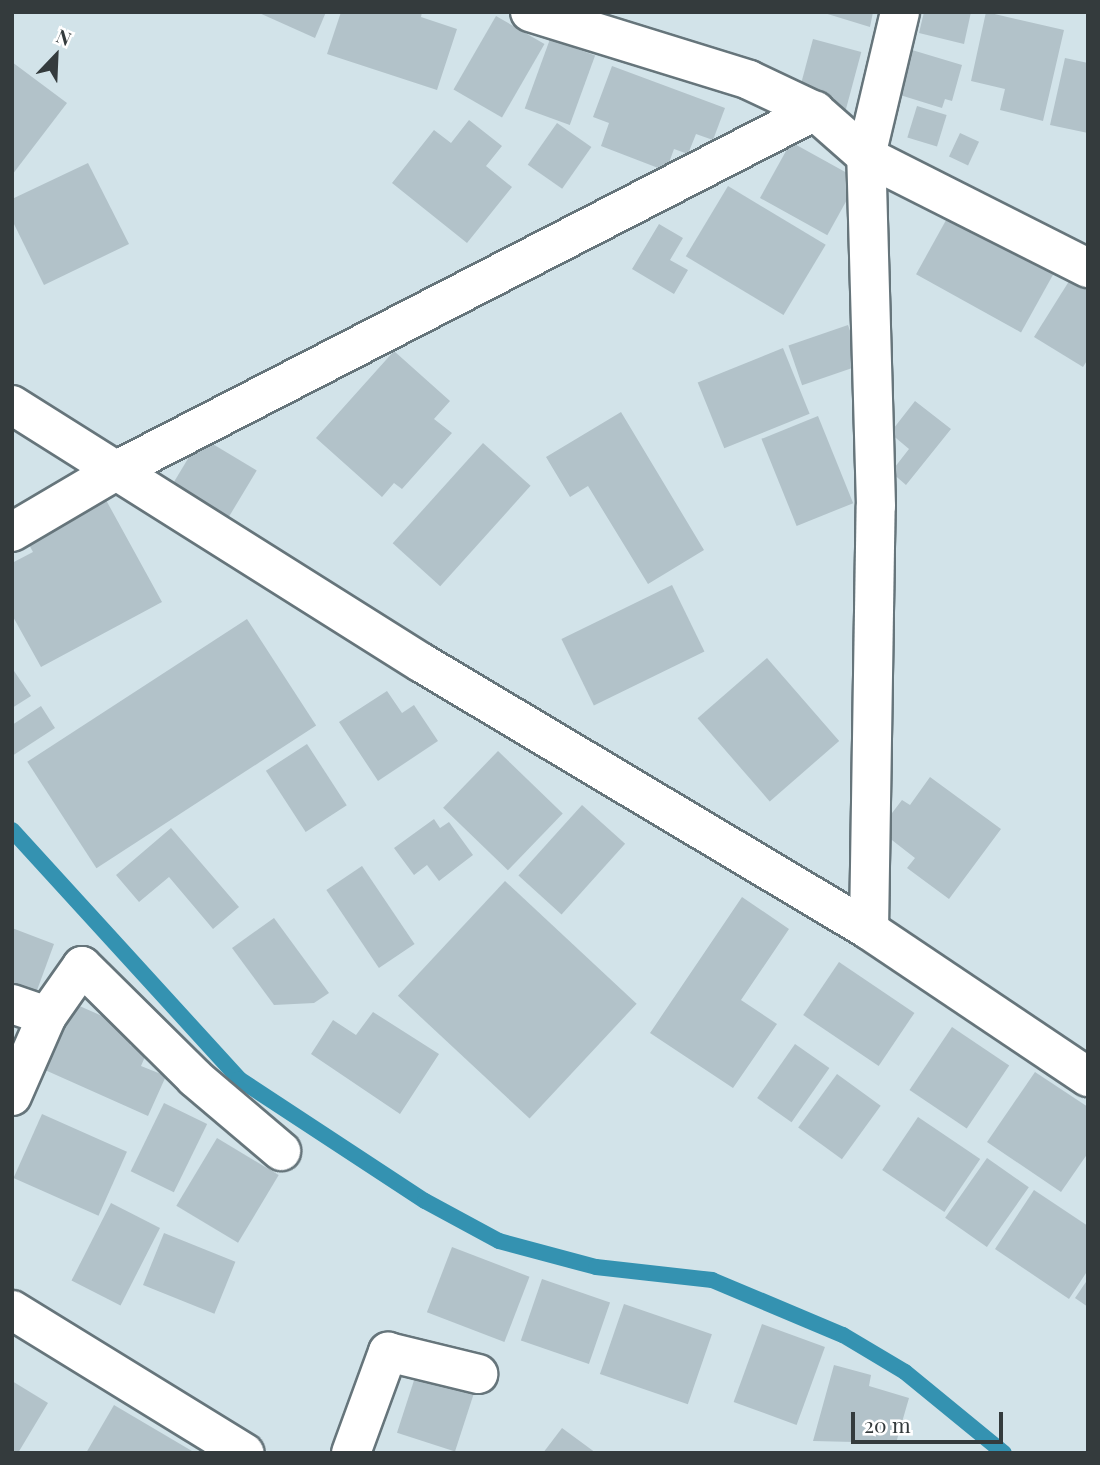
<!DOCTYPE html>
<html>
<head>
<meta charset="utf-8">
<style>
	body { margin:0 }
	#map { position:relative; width:1100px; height:1465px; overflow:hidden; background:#d2e3e9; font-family:"Playfair Display",serif }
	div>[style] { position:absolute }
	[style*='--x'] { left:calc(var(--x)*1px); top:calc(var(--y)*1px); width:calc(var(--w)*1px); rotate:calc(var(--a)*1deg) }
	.stream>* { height:16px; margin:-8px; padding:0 8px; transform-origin:8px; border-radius:8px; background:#3492b1 }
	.building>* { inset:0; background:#b2c2c9; transform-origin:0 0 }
	.roads { filter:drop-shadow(2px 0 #66757b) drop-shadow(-2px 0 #66757b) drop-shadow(0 2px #66757b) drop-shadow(0 -2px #66757b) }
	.street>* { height:38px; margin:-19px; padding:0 19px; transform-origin:19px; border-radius:19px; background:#fff }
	span { translate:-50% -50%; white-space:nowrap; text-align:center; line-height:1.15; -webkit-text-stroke:7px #fff; paint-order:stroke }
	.frame { position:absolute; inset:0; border:14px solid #343b3d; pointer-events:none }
	.north { position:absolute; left:21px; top:21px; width:70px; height:70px; -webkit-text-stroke:5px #fff; paint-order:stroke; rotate:23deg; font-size:19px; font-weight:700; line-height:28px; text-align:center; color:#343b3d }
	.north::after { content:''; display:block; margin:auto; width:24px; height:32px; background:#343b3d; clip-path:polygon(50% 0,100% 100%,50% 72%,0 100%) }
	.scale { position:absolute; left:851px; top:1412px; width:152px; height:32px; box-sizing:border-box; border:4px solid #343b3d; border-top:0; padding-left:9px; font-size:21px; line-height:24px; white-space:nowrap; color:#343b3d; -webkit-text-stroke:5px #fff; paint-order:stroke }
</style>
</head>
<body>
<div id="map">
	<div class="stream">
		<div style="--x:12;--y:830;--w:337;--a:47.6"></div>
		<div style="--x:239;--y:1079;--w:222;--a:33.3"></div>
		<div style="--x:425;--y:1201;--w:84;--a:28.4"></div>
		<div style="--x:499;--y:1241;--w:100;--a:15"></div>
		<div style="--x:596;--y:1267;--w:117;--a:6.4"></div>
		<div style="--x:712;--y:1280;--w:142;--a:22.8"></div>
		<div style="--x:843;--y:1335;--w:72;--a:30.8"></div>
		<div style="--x:905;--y:1372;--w:128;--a:39.3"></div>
	</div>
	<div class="building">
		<div style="clip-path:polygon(257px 12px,326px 12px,315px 38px)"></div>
		<div style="clip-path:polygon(341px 12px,422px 12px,421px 17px,457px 29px,437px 90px,327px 54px)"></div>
		<div style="clip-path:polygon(821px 12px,873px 12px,870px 27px)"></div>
		<div style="clip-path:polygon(924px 12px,971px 12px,964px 44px,919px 33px)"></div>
		<div style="clip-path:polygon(986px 12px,1064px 30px,1043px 121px,1000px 110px,1005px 89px,971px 81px)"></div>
		<div style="left:496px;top:16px;width:56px;height:85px;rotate:30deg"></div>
		<div style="left:550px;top:39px;width:48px;height:74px;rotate:20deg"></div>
		<div style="left:813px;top:39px;width:50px;height:62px;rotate:15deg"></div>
		<div style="clip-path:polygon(912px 50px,962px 65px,952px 101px,945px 99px,942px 108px,900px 95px)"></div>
		<div style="clip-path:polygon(1065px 58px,1088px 63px,1088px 133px,1050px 125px)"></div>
		<div style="clip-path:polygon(12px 62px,67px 103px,12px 175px)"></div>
		<div style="clip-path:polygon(612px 66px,725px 108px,713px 140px,696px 134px,688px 154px,674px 149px,666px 171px,601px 146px,609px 123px,593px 117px)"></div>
		<div style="left:917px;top:106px;width:31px;height:33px;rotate:17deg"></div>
		<div style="clip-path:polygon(469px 120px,502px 146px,486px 166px,512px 187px,467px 243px,392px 183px,434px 130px,451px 143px)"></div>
		<div style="left:557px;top:123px;width:42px;height:51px;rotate:35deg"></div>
		<div style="left:960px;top:133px;width:21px;height:26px;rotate:25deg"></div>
		<div style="left:791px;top:142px;width:77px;height:64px;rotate:29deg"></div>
		<div style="clip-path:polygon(88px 163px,129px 244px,44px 285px,12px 220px,12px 199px)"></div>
		<div style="left:728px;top:186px;width:114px;height:82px;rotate:31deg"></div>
		<div style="left:950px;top:213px;width:120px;height:70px;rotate:29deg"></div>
		<div style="clip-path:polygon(659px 224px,683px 238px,670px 260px,688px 270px,674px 294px,632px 269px)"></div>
		<div style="clip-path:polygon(1071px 278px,1088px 288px,1088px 359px,1083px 367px,1034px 337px)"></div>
		<div style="left:848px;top:325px;width:42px;height:63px;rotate:71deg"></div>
		<div style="left:783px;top:348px;width:71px;height:92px;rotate:68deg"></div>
		<div style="clip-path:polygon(394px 351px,450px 401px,434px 419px,452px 433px,402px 489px,394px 483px,382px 497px,316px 438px)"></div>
		<div style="clip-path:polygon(915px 401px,951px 429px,906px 485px,891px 472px,909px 449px,890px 433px)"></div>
		<div style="clip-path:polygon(621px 412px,704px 550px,648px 584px,588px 486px,570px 497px,546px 457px)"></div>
		<div style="left:818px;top:416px;width:94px;height:61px;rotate:68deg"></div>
		<div style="left:201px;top:437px;width:65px;height:61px;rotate:31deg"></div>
		<div style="left:483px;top:443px;width:64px;height:135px;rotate:42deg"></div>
		<div style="clip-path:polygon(106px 500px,162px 602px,41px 667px,12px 615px,12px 563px,33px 552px,28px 543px)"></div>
		<div style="left:672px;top:585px;width:74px;height:123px;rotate:64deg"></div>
		<div style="left:247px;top:619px;width:127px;height:262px;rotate:57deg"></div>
		<div style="left:767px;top:658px;width:110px;height:92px;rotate:49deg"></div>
		<div style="clip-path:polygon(12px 668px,31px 696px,12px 708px)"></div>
		<div style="clip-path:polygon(387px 691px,402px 713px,414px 705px,438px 741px,378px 781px,339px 722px)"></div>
		<div style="clip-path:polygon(41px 706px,55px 728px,12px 756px,12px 725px)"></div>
		<div style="left:307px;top:744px;width:73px;height:49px;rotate:57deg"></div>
		<div style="left:498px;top:751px;width:90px;height:79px;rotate:44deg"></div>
		<div style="clip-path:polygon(930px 777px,1001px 829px,949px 899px,907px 868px,915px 858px,879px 830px,902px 800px,910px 805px)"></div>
		<div style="left:582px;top:805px;width:58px;height:95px;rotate:42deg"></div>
		<div style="clip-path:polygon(434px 819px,440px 828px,449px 822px,473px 855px,439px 881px,427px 865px,414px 875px,394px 848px)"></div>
		<div style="clip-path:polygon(171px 828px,239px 907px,213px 929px,169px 877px,139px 902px,116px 875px)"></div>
		<div style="left:362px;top:866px;width:94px;height:43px;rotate:56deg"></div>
		<div style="left:505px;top:881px;width:180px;height:157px;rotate:43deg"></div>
		<div style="clip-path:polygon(742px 897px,789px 929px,741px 1000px,777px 1024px,733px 1088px,650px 1033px)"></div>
		<div style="clip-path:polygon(274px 918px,329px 993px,314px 1003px,274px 1005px,232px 948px)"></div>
		<div style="clip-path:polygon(12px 928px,54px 944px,36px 993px,12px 985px)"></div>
		<div style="left:839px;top:962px;width:91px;height:64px;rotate:34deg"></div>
		<div style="clip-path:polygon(75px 1004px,136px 1031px,130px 1045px,147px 1052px,141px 1066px,166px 1076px,148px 1116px,45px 1070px)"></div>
		<div style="clip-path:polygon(373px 1012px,439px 1054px,400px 1114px,311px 1054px,333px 1020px,356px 1035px)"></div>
		<div style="left:952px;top:1027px;width:69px;height:76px;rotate:34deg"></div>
		<div style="left:795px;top:1044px;width:42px;height:66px;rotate:35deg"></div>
		<div style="clip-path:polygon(1035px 1072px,1088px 1107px,1088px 1153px,1061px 1192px,987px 1142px)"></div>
		<div style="left:837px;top:1074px;width:54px;height:66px;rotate:36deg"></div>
		<div style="left:164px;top:1103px;width:48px;height:76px;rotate:26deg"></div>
		<div style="left:42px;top:1114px;width:93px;height:70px;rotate:24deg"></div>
		<div style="left:918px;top:1117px;width:75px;height:64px;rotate:34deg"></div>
		<div style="left:217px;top:1138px;width:72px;height:79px;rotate:31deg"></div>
		<div style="left:987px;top:1158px;width:51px;height:73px;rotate:35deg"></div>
		<div style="clip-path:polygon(1034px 1190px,1088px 1226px,1088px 1270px,1069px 1299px,995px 1249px)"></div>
		<div style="left:111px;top:1203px;width:55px;height:87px;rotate:27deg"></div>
		<div style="left:164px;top:1233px;width:77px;height:56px;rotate:22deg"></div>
		<div style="left:452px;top:1247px;width:83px;height:70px;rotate:21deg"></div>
		<div style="left:542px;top:1279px;width:72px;height:65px;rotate:19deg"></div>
		<div style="clip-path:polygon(1088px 1279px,1088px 1307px,1075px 1298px)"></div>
		<div style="left:624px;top:1304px;width:93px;height:74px;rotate:19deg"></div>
		<div style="left:762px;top:1324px;width:67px;height:83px;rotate:20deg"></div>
		<div style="clip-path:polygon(834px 1365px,871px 1375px,869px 1386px,909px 1398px,896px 1443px,813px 1441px)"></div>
		<div style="left:418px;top:1368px;width:61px;height:68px;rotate:18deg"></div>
		<div style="clip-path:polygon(12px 1381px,48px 1403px,18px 1453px,12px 1453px)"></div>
		<div style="clip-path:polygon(114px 1405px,192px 1451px,191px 1453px,86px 1453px)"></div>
		<div style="clip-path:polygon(562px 1428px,596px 1453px,543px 1453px)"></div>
	</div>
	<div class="roads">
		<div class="street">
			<div style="--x:530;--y:12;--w:229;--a:17.2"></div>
			<div style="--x:749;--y:80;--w:73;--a:25.2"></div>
			<div style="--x:815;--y:111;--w:68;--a:41.4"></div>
			<div style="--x:866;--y:156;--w:249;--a:26.8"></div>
			<div style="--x:12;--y:405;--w:484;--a:32.2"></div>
			<div style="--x:422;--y:663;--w:521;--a:30.85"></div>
			<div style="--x:869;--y:930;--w:264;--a:33.9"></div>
			<div style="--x:12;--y:532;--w:124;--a:-30.5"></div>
			<div style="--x:119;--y:469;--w:783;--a:-27.22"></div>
			<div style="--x:869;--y:930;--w:424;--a:-89.1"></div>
			<div style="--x:876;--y:506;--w:350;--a:-91.6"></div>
			<div style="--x:866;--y:156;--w:148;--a:-76.7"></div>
			<div style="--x:12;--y:1004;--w:37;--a:19"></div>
			<div style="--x:12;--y:1096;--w:87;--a:-66.4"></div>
			<div style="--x:47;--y:1016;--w:61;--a:-55"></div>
			<div style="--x:82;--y:966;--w:159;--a:44.7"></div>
			<div style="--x:195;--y:1078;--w:113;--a:40.3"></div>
			<div style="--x:12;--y:1310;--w:273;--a:31.6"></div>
			<div style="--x:351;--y:1453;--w:108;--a:-69.9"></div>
			<div style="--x:388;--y:1352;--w:93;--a:13.7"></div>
		</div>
	</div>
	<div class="frame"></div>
	<div class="north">N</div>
	<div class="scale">20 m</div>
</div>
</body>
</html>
